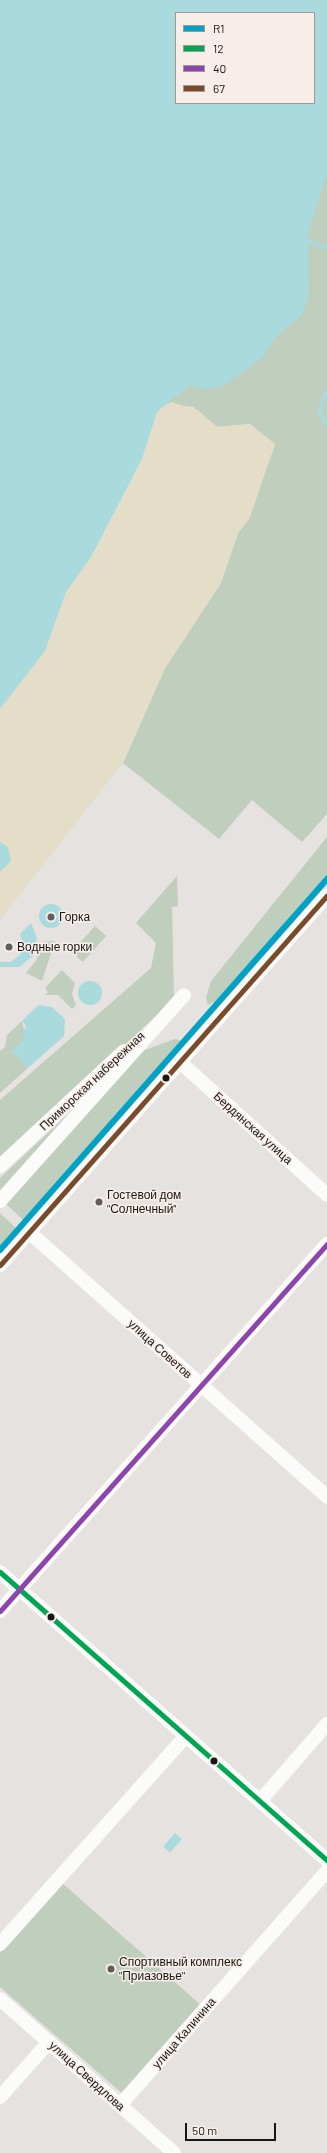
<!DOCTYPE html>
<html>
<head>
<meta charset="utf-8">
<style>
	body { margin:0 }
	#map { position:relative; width:327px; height:2153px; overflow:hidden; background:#e6e2e0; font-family:Barlow,sans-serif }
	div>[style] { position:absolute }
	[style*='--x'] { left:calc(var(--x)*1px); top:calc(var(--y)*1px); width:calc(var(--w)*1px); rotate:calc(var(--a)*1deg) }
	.green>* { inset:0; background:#bfcebd; transform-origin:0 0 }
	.sand>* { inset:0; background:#e4dec8 }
	.water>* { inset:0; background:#a9dadd; transform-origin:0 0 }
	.round { border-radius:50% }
	.stream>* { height:3.5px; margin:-1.75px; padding:0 1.75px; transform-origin:1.75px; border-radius:1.75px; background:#a9dadd }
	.minor>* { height:14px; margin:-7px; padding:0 7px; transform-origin:7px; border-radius:7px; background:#fbfbfa }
	.bus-1>* { height:5px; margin:-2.5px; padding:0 2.5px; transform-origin:2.5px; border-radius:2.5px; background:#00a651 }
	.bus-2>* { height:5px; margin:-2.5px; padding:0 2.5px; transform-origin:2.5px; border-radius:2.5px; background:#8e44ad }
	.bus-3>* { height:5px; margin:-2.5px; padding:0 2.5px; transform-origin:2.5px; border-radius:2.5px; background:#7a4b2a }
	.rail-1>* { height:6px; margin:-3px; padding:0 3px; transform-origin:3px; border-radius:3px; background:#01a2c5 }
	.dots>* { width:11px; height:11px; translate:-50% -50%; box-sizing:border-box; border:2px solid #f8eee9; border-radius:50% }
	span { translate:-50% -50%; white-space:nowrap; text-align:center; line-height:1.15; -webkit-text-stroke:3px #f8eee9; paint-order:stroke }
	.poi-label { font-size:12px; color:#191614 }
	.left { translate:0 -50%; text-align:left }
	.street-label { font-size:12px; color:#191614 }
	.legend { position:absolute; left:175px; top:12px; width:140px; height:92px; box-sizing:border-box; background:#f8eee9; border:1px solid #9f9894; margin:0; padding:5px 7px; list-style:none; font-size:12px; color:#191614 }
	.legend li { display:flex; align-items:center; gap:8px; height:20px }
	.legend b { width:20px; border:1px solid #9f9894 }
	.scale { position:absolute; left:185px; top:2123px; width:91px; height:18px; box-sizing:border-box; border:2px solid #191614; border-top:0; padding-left:5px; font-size:12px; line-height:14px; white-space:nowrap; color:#191614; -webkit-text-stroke:3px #f8eee9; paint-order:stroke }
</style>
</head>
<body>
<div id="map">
	<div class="green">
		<div style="clip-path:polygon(327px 75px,327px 814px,302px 842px,252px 800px,219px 839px,123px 763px,165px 668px,221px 583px,238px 533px,249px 519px,275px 444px,250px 424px,217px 427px,193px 407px,174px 405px,165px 409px)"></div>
		<div style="clip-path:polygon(327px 837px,327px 877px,216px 1001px,208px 1005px,206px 998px,211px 981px)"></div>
		<div style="clip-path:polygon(177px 876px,178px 906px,172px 907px,174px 999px,0 1161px,0 1100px,151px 968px,156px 943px,136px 923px)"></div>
		<div style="left:95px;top:926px;width:15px;height:35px;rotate:42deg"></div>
		<div style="clip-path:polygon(55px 941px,42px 981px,26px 973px,37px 959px,42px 942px)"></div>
		<div style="clip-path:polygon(62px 970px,75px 983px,72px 994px,76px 1005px,72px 1009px,58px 995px,45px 995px,48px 992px,45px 988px)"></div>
		<div style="clip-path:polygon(22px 1021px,26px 1039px,12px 1051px,28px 1068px,0 1093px,0 1051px,5px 1047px,7px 1035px)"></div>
		<div style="clip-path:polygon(175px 1039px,182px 1041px,24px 1221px,4px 1202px,142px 1051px)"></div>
		<div style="clip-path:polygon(165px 1065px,166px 1069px,24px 1225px)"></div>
		<div style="clip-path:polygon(84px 1099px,0 1192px,0 1178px)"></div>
		<div style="clip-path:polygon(0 1213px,16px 1228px,0 1246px)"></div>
		<div style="clip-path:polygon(62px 1883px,202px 2006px,124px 2095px,0 1987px,0 1953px)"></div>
	</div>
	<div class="sand">
		<div style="clip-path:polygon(171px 402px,198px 410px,217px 427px,249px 424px,275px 444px,249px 519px,238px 533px,221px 583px,165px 668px,123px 763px,0 920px,0 709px,45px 651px,66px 592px,91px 556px,142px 459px,157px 412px)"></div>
	</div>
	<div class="water">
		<div style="clip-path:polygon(evenodd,0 0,327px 0,327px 174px,308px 232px,309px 296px,302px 315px,275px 337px,263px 357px,239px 375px,218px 388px,202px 389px,190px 385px,157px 412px,142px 459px,91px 557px,66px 592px,45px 651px,0 709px,0 0,176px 13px,314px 13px,314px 103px,176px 103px,176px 13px)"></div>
		<div style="clip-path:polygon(0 842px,8px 847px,11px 861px,0 872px)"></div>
		<div class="round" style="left:39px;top:904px;width:24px;height:24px"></div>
		<div style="clip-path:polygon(31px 923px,37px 938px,33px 956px,19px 967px,0 967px,0 962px,11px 962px,20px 955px,23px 943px,20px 934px)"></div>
		<div class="round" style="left:78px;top:981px;width:24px;height:24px"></div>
		<div style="clip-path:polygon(38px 1005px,52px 1007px,65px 1019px,64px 1036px,28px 1068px,12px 1051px,25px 1039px,22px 1035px,26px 1026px,22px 1021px)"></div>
		<div style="left:175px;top:1833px;width:9px;height:18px;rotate:41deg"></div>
	</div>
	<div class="stream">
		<div style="--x:305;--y:241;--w:23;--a:15"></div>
		<div style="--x:327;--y:392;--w:20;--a:110"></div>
		<div style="--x:320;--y:411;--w:15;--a:62"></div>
	</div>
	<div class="minor">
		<div style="--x:180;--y:1062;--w:198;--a:42.1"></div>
		<div style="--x:0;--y:1166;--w:169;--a:-42.8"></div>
		<div style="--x:0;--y:1201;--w:276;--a:-48.2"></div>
		<div style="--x:29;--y:1232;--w:399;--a:41.6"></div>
		<div style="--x:0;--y:1265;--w:493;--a:-48.5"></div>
		<div style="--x:0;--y:1572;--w:436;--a:41.4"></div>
		<div style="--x:0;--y:1611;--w:492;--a:-48.3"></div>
		<div style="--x:260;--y:1801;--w:102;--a:-49"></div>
		<div style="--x:0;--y:1944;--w:279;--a:-48.2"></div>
		<div style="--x:0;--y:1999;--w:232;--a:41.5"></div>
		<div style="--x:0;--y:2097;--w:74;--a:-48.3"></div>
		<div style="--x:120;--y:2105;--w:312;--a:-48.5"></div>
	</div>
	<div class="bus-1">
		<div style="--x:0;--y:1572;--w:436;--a:41.4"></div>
	</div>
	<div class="bus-2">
		<div style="--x:0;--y:1611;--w:492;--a:-48.3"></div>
	</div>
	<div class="bus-3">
		<div style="--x:0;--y:1265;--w:493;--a:-48.5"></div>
	</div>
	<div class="rail-1">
		<div style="--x:0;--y:1250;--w:495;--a:-48.6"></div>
	</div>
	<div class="dots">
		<div style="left:51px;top:917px;background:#615d5b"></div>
		<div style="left:9px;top:947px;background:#615d5b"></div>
		<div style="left:166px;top:1078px;background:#191614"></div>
		<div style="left:99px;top:1202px;background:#615d5b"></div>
		<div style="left:51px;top:1617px;background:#191614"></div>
		<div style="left:214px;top:1761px;background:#191614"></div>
		<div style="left:111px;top:1969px;background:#615d5b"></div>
	</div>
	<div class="poi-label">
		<span class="left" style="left:59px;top:917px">Горка</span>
		<span class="left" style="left:17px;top:947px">Водные горки</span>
		<span class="left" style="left:107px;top:1202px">Гостевой дом<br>"Солнечный"</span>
		<span class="left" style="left:119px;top:1969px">Спортивный комплекс<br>"Приазовье"</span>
	</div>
	<div class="street-label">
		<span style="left:92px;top:1081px;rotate:-43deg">Приморская набережная</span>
		<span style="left:253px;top:1128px;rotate:42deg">Бердянская улица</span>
		<span style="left:160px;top:1349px;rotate:42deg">улица Советов</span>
		<span style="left:184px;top:2033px;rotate:-49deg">улица Калинина</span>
		<span style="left:87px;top:2076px;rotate:42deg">улица Свердлова</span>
	</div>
	<ul class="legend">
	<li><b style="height:5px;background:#01a2c5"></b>R1</li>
	<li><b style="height:5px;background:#00a651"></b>12</li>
	<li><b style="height:5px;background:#8e44ad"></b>40</li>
	<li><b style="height:5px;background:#7a4b2a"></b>67</li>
	</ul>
	<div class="scale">50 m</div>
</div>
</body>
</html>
